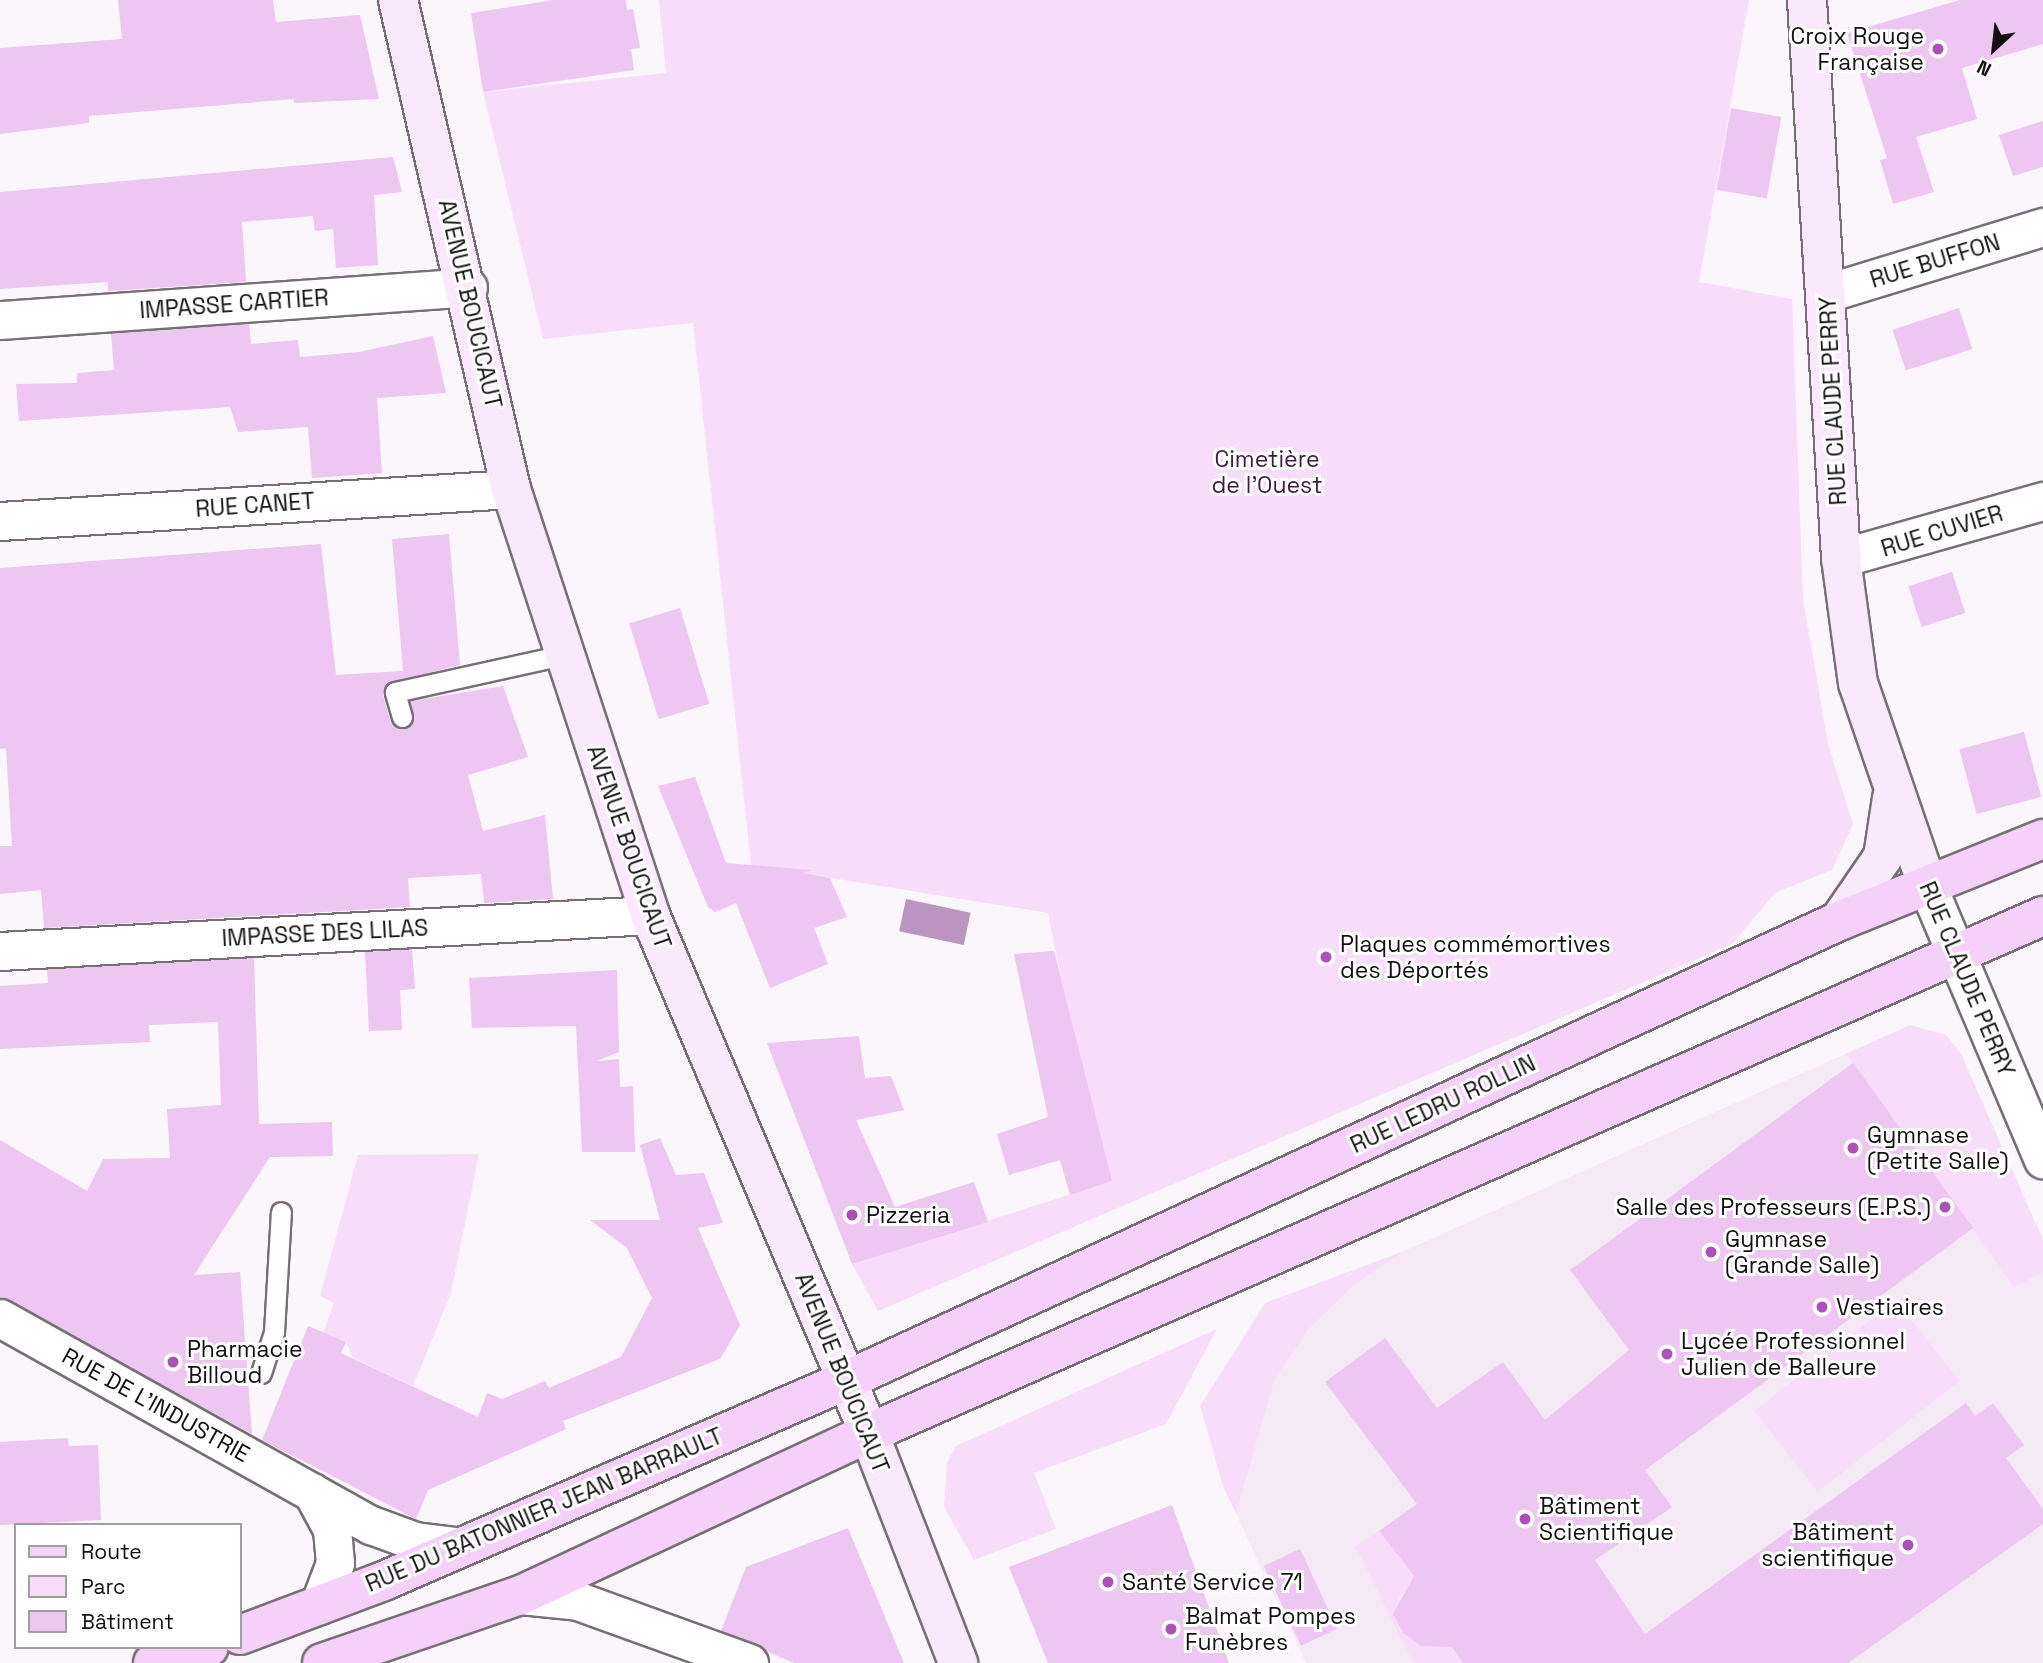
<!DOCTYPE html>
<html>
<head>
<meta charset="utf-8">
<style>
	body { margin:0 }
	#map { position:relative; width:2043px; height:1663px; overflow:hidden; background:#fbf5fc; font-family:"Space Grotesk",sans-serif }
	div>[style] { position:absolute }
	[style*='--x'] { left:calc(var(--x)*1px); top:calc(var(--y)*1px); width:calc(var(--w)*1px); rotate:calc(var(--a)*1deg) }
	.built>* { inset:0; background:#f5e9f6 }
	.green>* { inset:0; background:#f8ddfb; transform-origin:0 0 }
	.water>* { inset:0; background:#bb95bf; transform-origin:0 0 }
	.building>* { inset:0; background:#edc6f1; transform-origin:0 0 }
	.roads { filter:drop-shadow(2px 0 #767076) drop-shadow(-2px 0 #767076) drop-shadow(0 2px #767076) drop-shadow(0 -2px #767076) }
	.lane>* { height:19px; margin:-9.5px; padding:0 9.5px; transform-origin:9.5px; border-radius:9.5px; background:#fff }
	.street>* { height:37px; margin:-18.5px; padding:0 18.5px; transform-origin:18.5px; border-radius:18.5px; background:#fff }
	.secondary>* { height:38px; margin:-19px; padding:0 19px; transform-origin:19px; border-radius:19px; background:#fae8fc }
	.primary>* { height:38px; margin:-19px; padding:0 19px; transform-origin:19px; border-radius:19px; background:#f5d1f9 }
	.dots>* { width:19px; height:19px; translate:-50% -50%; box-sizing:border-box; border:4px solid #fff; border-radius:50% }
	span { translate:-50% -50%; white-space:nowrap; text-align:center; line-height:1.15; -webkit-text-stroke:6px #fff; paint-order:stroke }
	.poi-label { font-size:23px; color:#121012 }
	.right { translate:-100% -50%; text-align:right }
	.left { translate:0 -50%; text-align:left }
	.street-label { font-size:23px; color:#121012 }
	.park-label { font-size:23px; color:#441649 }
	.legend { position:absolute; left:14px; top:1523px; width:228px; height:126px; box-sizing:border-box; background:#fff; border:2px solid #a09fa0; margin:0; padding:9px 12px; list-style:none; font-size:21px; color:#121012 }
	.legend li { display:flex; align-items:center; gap:14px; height:35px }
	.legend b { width:35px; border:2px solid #a09fa0 }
	.north { position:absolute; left:1959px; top:14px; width:70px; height:70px; -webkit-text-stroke:5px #fff; paint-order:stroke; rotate:207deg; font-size:19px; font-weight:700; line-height:28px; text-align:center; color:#121012 }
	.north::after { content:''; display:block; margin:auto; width:24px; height:32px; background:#121012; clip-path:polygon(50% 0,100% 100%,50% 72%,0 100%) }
</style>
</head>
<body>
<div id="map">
	<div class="built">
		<div style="clip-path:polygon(1910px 1025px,1946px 1035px,1961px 1054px,2043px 1240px,2043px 1663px,1306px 1663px,1236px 1514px,1275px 1379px,1308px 1330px,1353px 1286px,1404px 1251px)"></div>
	</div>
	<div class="green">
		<div style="clip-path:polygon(659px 0,1749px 0,1699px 282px,1792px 299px,1803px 599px,1828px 744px,1853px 824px,1832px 870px,1775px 893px,1732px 944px,878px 1311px,852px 1264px,1112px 1181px,1076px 1054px,1048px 913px,751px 865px,693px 323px,543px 339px,483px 92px,666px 73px)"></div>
		<div style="clip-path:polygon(1910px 1025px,1946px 1035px,1961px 1054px,2043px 1240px,2043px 1272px,2014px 1287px,1846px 1054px)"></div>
		<div style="clip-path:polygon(479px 1154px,451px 1293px,413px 1386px,353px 1358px,346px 1342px,323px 1333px,334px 1303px,320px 1296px,358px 1155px)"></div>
		<div style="clip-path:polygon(1404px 1251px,1353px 1286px,1308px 1330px,1275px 1379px,1236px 1514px,1223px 1486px,1200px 1406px,1265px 1303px)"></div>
		<div style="left:1896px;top:1300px;width:103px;height:180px;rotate:52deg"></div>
		<div style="clip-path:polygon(1217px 1329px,1166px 1424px,1034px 1473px,1056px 1529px,974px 1560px,944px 1507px,947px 1463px,956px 1446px)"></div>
		<div style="clip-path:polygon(1379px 1531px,1415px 1578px,1398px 1599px,1397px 1621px,1421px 1646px,1448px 1643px,1463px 1663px,1413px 1663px,1355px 1546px)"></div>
	</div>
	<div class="water">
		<div style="left:906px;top:899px;width:66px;height:33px;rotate:12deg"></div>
	</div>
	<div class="building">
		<div style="clip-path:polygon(118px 0,273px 0,276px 22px,360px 15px,379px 99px,294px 103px,294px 99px,89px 116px,89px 123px,0 134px,0 48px,122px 39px)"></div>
		<div style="clip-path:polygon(554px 0,626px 0,627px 10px,633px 9px,640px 48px,631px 49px,634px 70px,483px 92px,471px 13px)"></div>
		<div style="clip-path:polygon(1960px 0,2043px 0,2043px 44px,1962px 68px,1977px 119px,1916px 137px,1934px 192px,1893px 204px,1880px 160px,1887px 158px,1847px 33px)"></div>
		<div style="left:1731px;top:108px;width:51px;height:83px;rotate:10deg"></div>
		<div style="clip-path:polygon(2043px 121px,2043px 167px,2013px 176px,1999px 135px)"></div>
		<div style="clip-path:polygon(393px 157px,402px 192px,374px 195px,378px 265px,336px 268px,333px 229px,315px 231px,313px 216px,242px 222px,246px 282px,108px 291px,108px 282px,0 289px,0 192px)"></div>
		<div style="left:1959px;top:308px;width:43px;height:70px;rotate:72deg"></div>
		<div style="clip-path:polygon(249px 323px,251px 344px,298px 340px,300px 357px,359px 352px,433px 336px,446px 393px,377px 398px,382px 473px,312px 478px,308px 427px,238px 432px,230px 407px,19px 421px,16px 384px,77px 383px,77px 373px,114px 370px,111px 333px)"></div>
		<div style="clip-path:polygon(449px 534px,460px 665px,387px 683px,383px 695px,390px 720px,398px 729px,410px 726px,410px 701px,503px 686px,528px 757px,468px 775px,483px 831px,545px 815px,553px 899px,484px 903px,481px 874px,408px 878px,410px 907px,44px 928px,41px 890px,0 894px,0 846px,12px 846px,6px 748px,0 749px,0 568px,321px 544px,336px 675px,403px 671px,392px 539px)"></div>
		<div style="left:1952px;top:572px;width:43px;height:46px;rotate:72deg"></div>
		<div style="left:680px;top:608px;width:100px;height:53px;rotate:73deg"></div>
		<div style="left:2024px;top:732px;width:67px;height:67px;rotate:75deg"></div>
		<div style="clip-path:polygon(695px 777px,726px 863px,812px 870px,803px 873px,830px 878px,847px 917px,814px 928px,828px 964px,770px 988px,736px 903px,715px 912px,708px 907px,658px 786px)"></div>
		<div style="clip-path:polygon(412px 949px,415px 989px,400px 990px,402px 1030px,369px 1031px,365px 952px)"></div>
		<div style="clip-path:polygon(1054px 951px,1112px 1181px,1070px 1195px,1060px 1160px,1009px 1175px,997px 1134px,1048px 1117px,1014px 954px)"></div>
		<div style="clip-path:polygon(254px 958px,259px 1124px,332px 1122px,333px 1156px,270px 1157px,194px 1275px,240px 1272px,252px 1434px,0 1297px,0 1140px,87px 1191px,103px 1159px,170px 1158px,167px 1109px,221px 1105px,218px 1022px,149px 1025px,150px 1042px,0 1049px,0 986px,48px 983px,47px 969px)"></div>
		<div style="clip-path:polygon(617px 970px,619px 1052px,597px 1061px,619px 1059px,620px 1087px,633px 1086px,635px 1152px,582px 1152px,576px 1026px,472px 1028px,469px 978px)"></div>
		<div style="clip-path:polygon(859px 1036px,865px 1078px,891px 1076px,904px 1110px,856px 1120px,895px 1207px,974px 1182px,988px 1222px,852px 1264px,767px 1043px)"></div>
		<div style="clip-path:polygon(1853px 1063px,1973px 1228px,1645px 1470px,1672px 1507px,1595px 1560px,1645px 1634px,1966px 1403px,1975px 1416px,1993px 1403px,2024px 1445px,2006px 1458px,2043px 1509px,2043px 1524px,1848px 1663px,1463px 1663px,1452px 1647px,1421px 1646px,1404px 1634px,1393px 1614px,1414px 1576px,1379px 1531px,1417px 1504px,1325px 1382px,1385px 1338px,1437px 1408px,1503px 1362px,1545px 1420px,1629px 1350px,1570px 1270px)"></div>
		<div style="clip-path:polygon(660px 1138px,676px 1175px,704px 1173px,723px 1223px,698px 1228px,740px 1325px,720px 1359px,563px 1421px,566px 1429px,428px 1490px,416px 1519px,262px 1440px,308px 1326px,346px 1342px,341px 1353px,478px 1417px,487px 1393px,502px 1399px,545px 1381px,549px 1388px,621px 1357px,652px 1298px,627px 1248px,590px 1220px,660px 1220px,640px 1145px)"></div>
		<div style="clip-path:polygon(68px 1438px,69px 1446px,98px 1445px,101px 1520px,0 1525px,0 1442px)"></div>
		<div style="clip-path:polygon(1172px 1505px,1229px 1663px,1048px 1663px,1009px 1567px)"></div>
		<div style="clip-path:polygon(848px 1528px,904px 1663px,794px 1663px,721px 1631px,746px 1567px)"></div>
		<div style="left:1300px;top:1549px;width:88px;height:40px;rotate:65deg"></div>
	</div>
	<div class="roads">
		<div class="lane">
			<div style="--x:402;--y:717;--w:26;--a:-106"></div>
			<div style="--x:395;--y:692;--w:172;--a:-12.4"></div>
			<div style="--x:261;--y:1373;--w:43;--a:-72.4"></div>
			<div style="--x:274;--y:1332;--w:120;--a:-86.7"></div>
		</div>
		<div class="street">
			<div style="--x:1827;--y:293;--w:226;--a:-17"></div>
			<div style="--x:0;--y:320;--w:469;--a:-4"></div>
			<div style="--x:0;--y:521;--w:512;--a:-3.58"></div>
			<div style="--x:1841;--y:558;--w:210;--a:-15.8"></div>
			<div style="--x:1927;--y:885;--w:298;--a:67.1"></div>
			<div style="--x:0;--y:951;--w:651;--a:-3.17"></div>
			<div style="--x:0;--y:1318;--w:425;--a:29.2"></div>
			<div style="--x:371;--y:1525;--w:47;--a:20"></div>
			<div style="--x:415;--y:1541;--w:47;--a:7.3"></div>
			<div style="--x:312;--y:1492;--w:42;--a:61.6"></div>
			<div style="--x:332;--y:1529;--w:34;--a:85"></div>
			<div style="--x:335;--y:1563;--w:45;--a:110.9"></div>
			<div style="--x:521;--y:1595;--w:57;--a:6"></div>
			<div style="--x:578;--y:1601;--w:182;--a:19.9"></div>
		</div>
		<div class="secondary">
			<div style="--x:398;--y:0;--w:502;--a:76.99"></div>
			<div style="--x:511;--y:489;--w:448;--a:71.9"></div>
			<div style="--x:650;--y:915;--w:562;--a:67.08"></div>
			<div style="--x:869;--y:1433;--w:247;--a:68.8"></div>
			<div style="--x:1807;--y:0;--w:559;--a:86.51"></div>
			<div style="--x:1841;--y:558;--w:126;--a:82.3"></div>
			<div style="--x:1858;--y:683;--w:213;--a:71.1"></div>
			<div style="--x:1839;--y:921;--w:78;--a:-55.5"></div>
			<div style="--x:1883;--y:857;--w:60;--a:-81.3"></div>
		</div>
		<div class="primary">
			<div style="--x:240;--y:1635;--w:156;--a:-20.6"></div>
			<div style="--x:386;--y:1580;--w:503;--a:-23.45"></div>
			<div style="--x:847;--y:1380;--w:1093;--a:-24.83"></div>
			<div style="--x:1839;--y:921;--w:220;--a:-21.9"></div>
			<div style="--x:153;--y:1663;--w:58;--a:-15.9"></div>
			<div style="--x:322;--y:1663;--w:210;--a:-18.9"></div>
			<div style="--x:521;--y:1595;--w:384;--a:-25"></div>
			<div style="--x:869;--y:1433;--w:1283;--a:-23.77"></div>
		</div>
	</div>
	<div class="dots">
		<div style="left:1938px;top:49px;background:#ae50ba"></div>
		<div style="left:1326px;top:957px;background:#ae50ba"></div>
		<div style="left:1853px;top:1148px;background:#ae50ba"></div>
		<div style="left:1945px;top:1207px;background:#ae50ba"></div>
		<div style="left:852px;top:1215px;background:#ae50ba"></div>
		<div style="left:1711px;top:1252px;background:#ae50ba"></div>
		<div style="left:1822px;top:1307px;background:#ae50ba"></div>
		<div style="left:1667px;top:1354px;background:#ae50ba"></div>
		<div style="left:173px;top:1362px;background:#ae50ba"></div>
		<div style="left:1525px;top:1519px;background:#ae50ba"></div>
		<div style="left:1908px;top:1545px;background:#ae50ba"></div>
		<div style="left:1108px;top:1582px;background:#ae50ba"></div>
		<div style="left:1171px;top:1629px;background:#ae50ba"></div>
	</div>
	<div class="poi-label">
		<span class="right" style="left:1924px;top:49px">Croix Rouge<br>Française</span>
		<span class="left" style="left:1340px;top:957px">Plaques commémortives<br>des Déportés</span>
		<span class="left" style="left:1867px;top:1148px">Gymnase<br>(Petite Salle)</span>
		<span class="right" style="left:1931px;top:1207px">Salle des Professeurs (E.P.S.)</span>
		<span class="left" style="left:866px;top:1215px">Pizzeria</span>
		<span class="left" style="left:1725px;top:1252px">Gymnase<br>(Grande Salle)</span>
		<span class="left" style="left:1836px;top:1307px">Vestiaires</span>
		<span class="left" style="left:1681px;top:1354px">Lycée Professionnel<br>Julien de Balleure</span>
		<span class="left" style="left:187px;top:1362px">Pharmacie<br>Billoud</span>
		<span class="left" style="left:1539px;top:1519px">Bâtiment<br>Scientifique</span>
		<span class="right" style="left:1894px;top:1545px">Bâtiment<br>scientifique</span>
		<span class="left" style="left:1122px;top:1582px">Santé Service 71</span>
		<span class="left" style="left:1185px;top:1629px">Balmat Pompes<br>Funèbres</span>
	</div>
	<div class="street-label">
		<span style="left:1935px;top:261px;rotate:-17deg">RUE BUFFON</span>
		<span style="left:234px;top:304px;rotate:-4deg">IMPASSE CARTIER</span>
		<span style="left:470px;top:304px;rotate:77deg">AVENUE BOUCICAUT</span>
		<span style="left:1833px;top:401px;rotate:-93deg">RUE CLAUDE PERRY</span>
		<span style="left:255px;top:505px;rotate:-4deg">RUE CANET</span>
		<span style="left:1942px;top:531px;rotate:-17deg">RUE CUVIER</span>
		<span style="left:629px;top:847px;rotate:71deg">AVENUE BOUCICAUT</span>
		<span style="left:325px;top:933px;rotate:-3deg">IMPASSE DES LILAS</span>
		<span style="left:1967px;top:979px;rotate:67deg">RUE CLAUDE PERRY</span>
		<span style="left:1443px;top:1104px;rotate:-25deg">RUE LEDRU ROLLIN</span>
		<span style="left:842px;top:1373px;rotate:68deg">AVENUE BOUCICAUT</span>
		<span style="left:156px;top:1405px;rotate:29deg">RUE DE L'INDUSTRIE</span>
		<span style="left:544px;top:1510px;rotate:-23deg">RUE DU BATONNIER JEAN BARRAULT</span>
	</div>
	<div class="park-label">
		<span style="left:1267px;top:472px">Cimetière<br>de l'Ouest</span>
	</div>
	<ul class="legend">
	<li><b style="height:9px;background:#f5d1f9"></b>Route</li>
	<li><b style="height:19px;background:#f8ddfb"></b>Parc</li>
	<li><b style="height:19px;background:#edc6f1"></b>Bâtiment</li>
	</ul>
	<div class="north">N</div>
</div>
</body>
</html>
